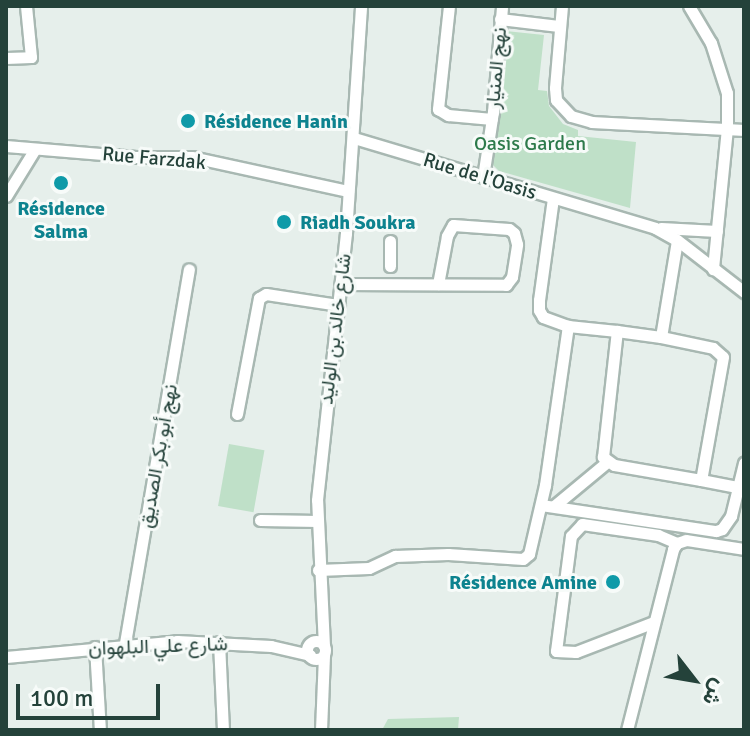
<!DOCTYPE html>
<html>
<head>
<meta charset="utf-8">
<style>
	body { margin:0 }
	#map { position:relative; width:750px; height:736px; overflow:hidden; background:#e6efeb; font-family:Signika,Vazirmatn,sans-serif }
	div>[style] { position:absolute }
	[style*='--x'] { left:calc(var(--x)*1px); top:calc(var(--y)*1px); width:calc(var(--w)*1px); rotate:calc(var(--a)*1deg) }
	.green>* { inset:0; background:#bfe0c8; transform-origin:0 0 }
	.roads { filter:drop-shadow(2px 0 #a8b8b2) drop-shadow(-2px 0 #a8b8b2) drop-shadow(0 2px #a8b8b2) drop-shadow(0 -2px #a8b8b2) }
	.minor>* { height:11px; margin:-5.5px; padding:0 5.5px; transform-origin:5.5px; border-radius:5.5px; background:#fff }
	.minor>.ring { margin:-5.5px; padding:0; box-sizing:content-box; background:none; border:11px solid #fff; border-radius:50% }
	.dots>* { width:22px; height:22px; translate:-50% -50%; box-sizing:border-box; border:4px solid #f7fbf9; border-radius:50% }
	span { translate:-50% -50%; white-space:nowrap; text-align:center; line-height:1.15; -webkit-text-stroke:6px #f7fbf9; paint-order:stroke }
	.street-label { font-size:20px; color:#24423a }
	.culture-label { font-size:20px; color:#0d838f; font-weight:700 }
	.left { translate:0 -50%; text-align:left }
	.right { translate:-100% -50%; text-align:right }
	.park-label { font-size:20px; color:#2d7a4b }
	.frame { position:absolute; inset:0; border:8px solid #24423a; pointer-events:none }
	.north { position:absolute; left:654px; top:640px; width:80px; height:80px; -webkit-text-stroke:6px #f7fbf9; paint-order:stroke; rotate:121deg; font-size:22px; font-weight:700; line-height:32px; text-align:center; color:#24423a }
	.north::after { content:''; display:block; margin:auto; width:28px; height:36px; background:#24423a; clip-path:polygon(50% 0,100% 100%,50% 72%,0 100%) }
	.scale { position:absolute; left:16px; top:684px; width:144px; height:36px; box-sizing:border-box; border:4px solid #24423a; border-top:0; padding-left:10px; font-size:24px; line-height:28px; white-space:nowrap; color:#24423a; -webkit-text-stroke:6px #f7fbf9; paint-order:stroke }
</style>
</head>
<body>
<div id="map">
	<div class="green">
		<div style="clip-path:polygon(505px 31px,544px 35px,538px 90px,547px 91px,549px 106px,563px 124px,578px 130px,578px 136px,636px 142px,630px 208px,499px 171px,492px 164px)"></div>
		<div style="left:229px;top:444px;width:36px;height:63px;rotate:10deg"></div>
		<div style="clip-path:polygon(459px 717px,458px 730px,382px 730px,388px 719px)"></div>
	</div>
	<div class="roads">
		<div class="minor">
			<div style="--x:449;--y:6;--w:104;--a:96.1"></div>
			<div style="--x:438;--y:109;--w:12;--a:31"></div>
			<div style="--x:448;--y:115;--w:44;--a:5.2"></div>
			<div style="--x:562;--y:6;--w:82;--a:94.9"></div>
			<div style="--x:555;--y:88;--w:12;--a:85"></div>
			<div style="--x:556;--y:100;--w:22;--a:47"></div>
			<div style="--x:571;--y:116;--w:22;--a:16"></div>
			<div style="--x:592;--y:122;--w:152;--a:3"></div>
			<div style="--x:689;--y:6;--w:43;--a:59.3"></div>
			<div style="--x:711;--y:43;--w:52;--a:72.3"></div>
			<div style="--x:727;--y:93;--w:35;--a:90"></div>
			<div style="--x:727;--y:128;--w:142;--a:95.7"></div>
			<div style="--x:500;--y:19;--w:59;--a:6.8"></div>
			<div style="--x:6;--y:58;--w:25;--a:-2"></div>
			<div style="--x:31;--y:57;--w:51;--a:-95.6"></div>
			<div style="--x:354;--y:138;--w:314;--a:16.6"></div>
			<div style="--x:655;--y:228;--w:25;--a:29"></div>
			<div style="--x:677;--y:240;--w:85;--a:37.8"></div>
			<div style="--x:6;--y:146;--w:130;--a:4.8"></div>
			<div style="--x:136;--y:157;--w:56;--a:0"></div>
			<div style="--x:192;--y:157;--w:160;--a:12.3"></div>
			<div style="--x:483;--y:177;--w:66;--a:-81.3"></div>
			<div style="--x:493;--y:112;--w:106;--a:-85.1"></div>
			<div style="--x:6;--y:196;--w:55;--a:-58.3"></div>
			<div style="--x:553;--y:198;--w:103;--a:97.8"></div>
			<div style="--x:539;--y:300;--w:10;--a:90"></div>
			<div style="--x:539;--y:310;--w:8;--a:60"></div>
			<div style="--x:543;--y:317;--w:27;--a:20"></div>
			<div style="--x:568;--y:326;--w:49;--a:5.8"></div>
			<div style="--x:617;--y:331;--w:44;--a:7.8"></div>
			<div style="--x:661;--y:337;--w:53;--a:11.9"></div>
			<div style="--x:713;--y:348;--w:13;--a:42"></div>
			<div style="--x:723;--y:357;--w:125;--a:100.1"></div>
			<div style="--x:701;--y:480;--w:88;--a:-170.2"></div>
			<div style="--x:614;--y:465;--w:14;--a:-144"></div>
			<div style="--x:603;--y:457;--w:127;--a:-83.7"></div>
			<div style="--x:661;--y:228;--w:56;--a:3.1"></div>
			<div style="--x:390;--y:241;--w:25;--a:90"></div>
			<div style="--x:341;--y:284;--w:165;--a:0.3"></div>
			<div style="--x:506;--y:285;--w:10;--a:-53"></div>
			<div style="--x:512;--y:277;--w:33;--a:-81"></div>
			<div style="--x:517;--y:244;--w:11;--a:-105"></div>
			<div style="--x:514;--y:233;--w:6;--a:-141"></div>
			<div style="--x:509;--y:229;--w:56;--a:-175.9"></div>
			<div style="--x:453;--y:225;--w:13;--a:119"></div>
			<div style="--x:447;--y:236;--w:49;--a:100.6"></div>
			<div style="--x:661;--y:337;--w:98;--a:-80.6"></div>
			<div style="--x:237;--y:414;--w:118;--a:-79.3"></div>
			<div style="--x:259;--y:298;--w:8;--a:-30"></div>
			<div style="--x:266;--y:294;--w:74;--a:8.6"></div>
			<div style="--x:701;--y:480;--w:38;--a:11"></div>
			<div style="--x:541;--y:505;--w:177;--a:8.5"></div>
			<div style="--x:716;--y:531;--w:6;--a:-18"></div>
			<div style="--x:722;--y:529;--w:16;--a:-55"></div>
			<div style="--x:731;--y:516;--w:55;--a:-76.2"></div>
			<div style="--x:554;--y:506;--w:69;--a:-39.7"></div>
			<div style="--x:260;--y:520;--w:58;--a:1"></div>
			<div style="--x:318;--y:570;--w:51;--a:-2.2"></div>
			<div style="--x:369;--y:568;--w:29;--a:-25"></div>
			<div style="--x:395;--y:556;--w:53;--a:-2.2"></div>
			<div style="--x:448;--y:554;--w:75;--a:3.8"></div>
			<div style="--x:523;--y:559;--w:8;--a:-40"></div>
			<div style="--x:529;--y:554;--w:71;--a:-76.9"></div>
			<div style="--x:545;--y:485;--w:161;--a:-81.8"></div>
			<div style="--x:654;--y:622;--w:84;--a:159"></div>
			<div style="--x:576;--y:652;--w:20;--a:-177"></div>
			<div style="--x:556;--y:651;--w:116;--a:-82.6"></div>
			<div style="--x:571;--y:536;--w:16;--a:-47"></div>
			<div style="--x:582;--y:524;--w:77;--a:8.2"></div>
			<div style="--x:658;--y:535;--w:21;--a:23"></div>
			<div class="ring" style="left:307px;top:641px;width:7px;height:7px"></div>
			<div style="--x:219;--y:642;--w:88;--a:87.4"></div>
			<div style="--x:125;--y:643;--w:379;--a:-80.3"></div>
			<div style="--x:324;--y:646;--w:146;--a:-92.7"></div>
			<div style="--x:317;--y:500;--w:269;--a:-83.8"></div>
			<div style="--x:346;--y:233;--w:227;--a:-86.2"></div>
			<div style="--x:95;--y:647;--w:83;--a:86.6"></div>
			<div style="--x:6;--y:657;--w:172;--a:-5.3"></div>
			<div style="--x:177;--y:641;--w:94;--a:3"></div>
			<div style="--x:271;--y:646;--w:40;--a:13"></div>
			<div style="--x:321;--y:730;--w:75;--a:-87.7"></div>
			<div style="--x:627;--y:730;--w:187;--a:-75.7"></div>
			<div style="--x:673;--y:549;--w:7;--a:-56"></div>
			<div style="--x:677;--y:543;--w:9;--a:-18"></div>
			<div style="--x:686;--y:540;--w:59;--a:8.8"></div>
		</div>
	</div>
	<div class="dots">
		<div style="left:188px;top:121px;background:#0f9aa8"></div>
		<div style="left:61px;top:183px;background:#0f9aa8"></div>
		<div style="left:284px;top:222px;background:#0f9aa8"></div>
		<div style="left:613px;top:582px;background:#0f9aa8"></div>
	</div>
	<div class="street-label">
		<span style="left:496px;top:68px;rotate:-85deg">نهج المنيار</span>
		<span style="left:154px;top:158px;rotate:5deg">Rue Farzdak</span>
		<span style="left:480px;top:176px;rotate:17deg">Rue de l'Oasis</span>
		<span style="left:335px;top:329px;rotate:-83deg">شارع خالد بن الوليد</span>
		<span style="left:158px;top:456px;rotate:-80deg">نهج أبو بكر الصديق</span>
		<span style="left:158px;top:646px;rotate:-2deg">شارع علي البلهوان</span>
	</div>
	<div class="culture-label">
		<span class="left" style="left:204px;top:121px">Résidence Hanin</span>
		<span style="left:61px;top:220px">Résidence<br>Salma</span>
		<span class="left" style="left:300px;top:222px">Riadh Soukra</span>
		<span class="right" style="left:597px;top:582px">Résidence Amine</span>
	</div>
	<div class="park-label">
		<span style="left:530px;top:143px">Oasis Garden</span>
	</div>
	<div class="frame"></div>
	<div class="north">ش</div>
	<div class="scale">100 m</div>
</div>
</body>
</html>
